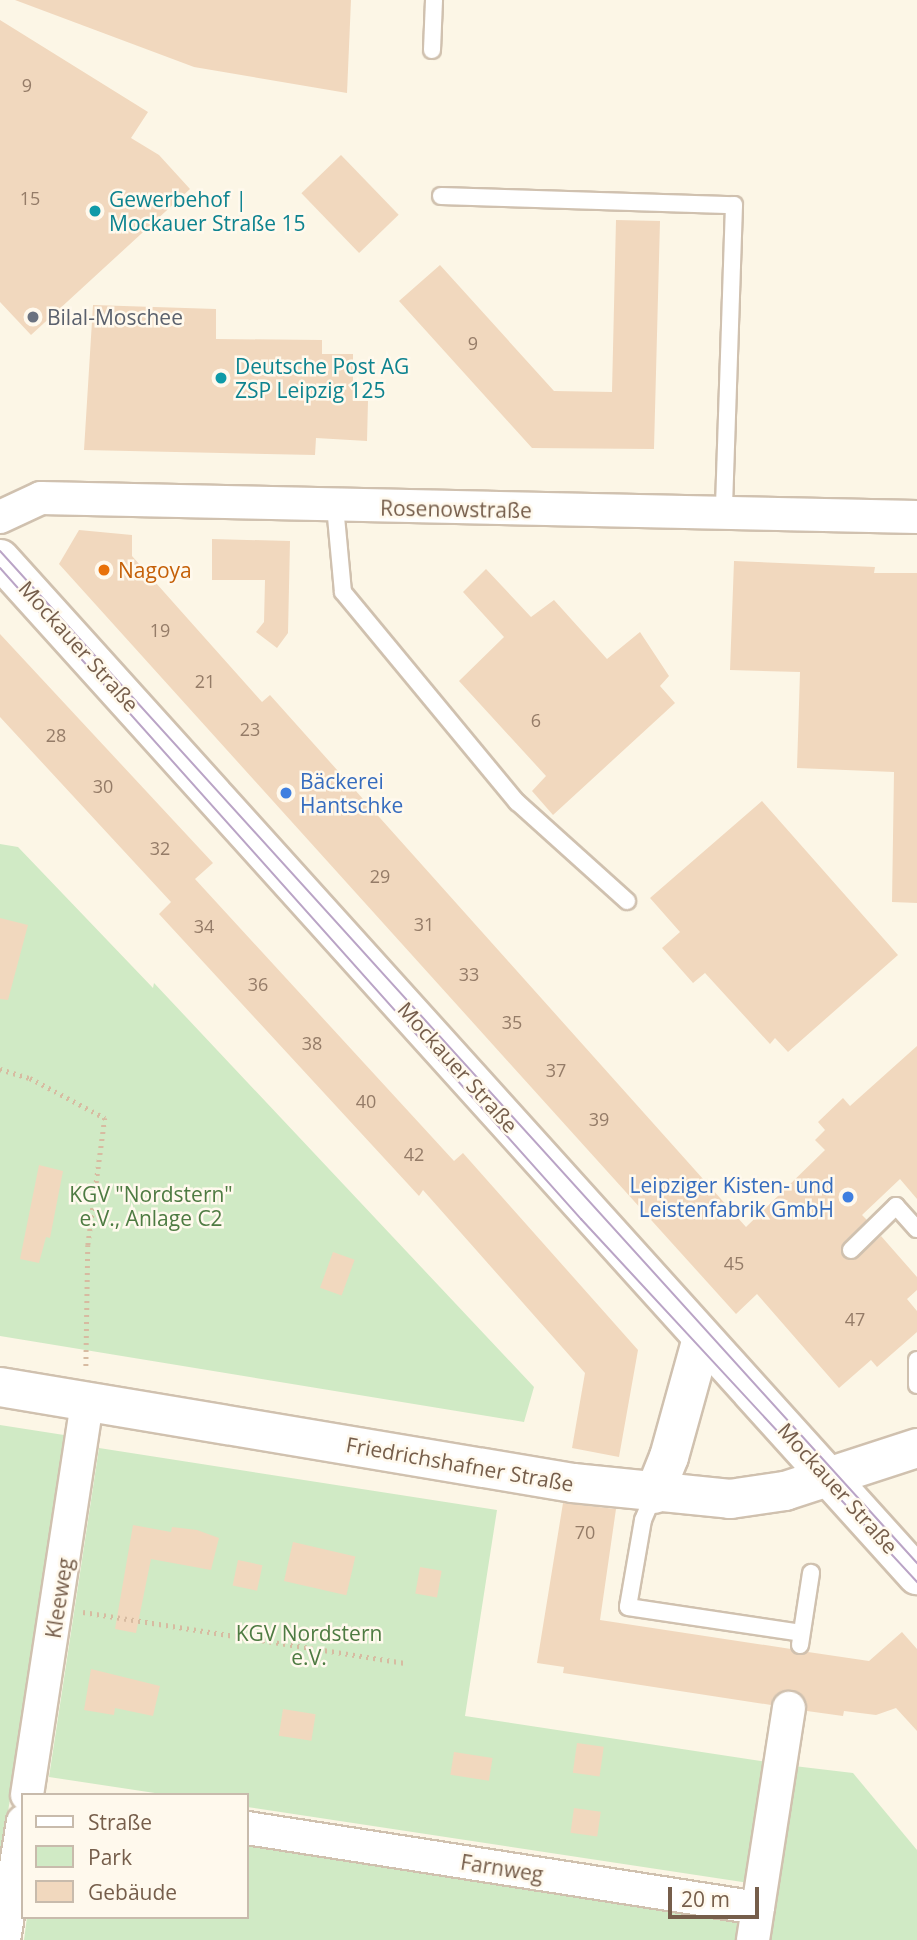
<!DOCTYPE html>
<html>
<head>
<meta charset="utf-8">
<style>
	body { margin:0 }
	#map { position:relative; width:917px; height:1940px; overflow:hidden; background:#fcf6e6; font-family:"Open Sans",sans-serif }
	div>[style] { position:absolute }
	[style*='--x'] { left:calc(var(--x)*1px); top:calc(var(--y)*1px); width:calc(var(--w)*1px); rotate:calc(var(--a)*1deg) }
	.green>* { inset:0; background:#d0eac5 }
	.building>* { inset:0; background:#f1d8be; transform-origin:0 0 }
	.path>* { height:4.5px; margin-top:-2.25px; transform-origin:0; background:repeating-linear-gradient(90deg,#d7bba1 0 2px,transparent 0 7px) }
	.roads { filter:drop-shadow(2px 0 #d0c1af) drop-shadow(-2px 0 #d0c1af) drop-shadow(0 2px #d0c1af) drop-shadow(0 -2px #d0c1af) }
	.service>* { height:16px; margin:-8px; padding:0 8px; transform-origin:8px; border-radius:8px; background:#fff }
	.minor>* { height:32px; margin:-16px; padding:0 16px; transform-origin:16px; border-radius:16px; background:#fff }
	.secondary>* { height:38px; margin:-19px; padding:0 19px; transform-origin:19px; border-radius:19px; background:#fff }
	.tram>* { height:2px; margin:-1px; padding:0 1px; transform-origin:1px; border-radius:1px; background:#baa4c6 }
	.dots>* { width:19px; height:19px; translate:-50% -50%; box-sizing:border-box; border:4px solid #fff9ed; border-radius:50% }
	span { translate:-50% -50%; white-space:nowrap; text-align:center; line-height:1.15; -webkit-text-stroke:5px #fff9ed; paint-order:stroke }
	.number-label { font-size:18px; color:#957c68 }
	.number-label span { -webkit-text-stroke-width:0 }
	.culture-label { font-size:21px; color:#0d838f }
	.left { translate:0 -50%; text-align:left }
	.worship-label { font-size:21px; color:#5b616d }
	.street-label { font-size:21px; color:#765e4b }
	.food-label { font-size:21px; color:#c56008 }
	.shop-label { font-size:21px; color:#366cbe }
	.right { translate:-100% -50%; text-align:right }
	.park-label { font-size:21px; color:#4e7b42 }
	.legend { position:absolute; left:21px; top:1793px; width:228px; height:126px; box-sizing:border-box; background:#fff9ed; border:2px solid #c8bbac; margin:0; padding:9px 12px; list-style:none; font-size:21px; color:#765e4b }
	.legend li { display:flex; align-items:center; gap:14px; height:35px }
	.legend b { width:35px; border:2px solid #c8bbac }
	.scale { position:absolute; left:668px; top:1887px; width:91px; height:32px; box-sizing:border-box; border:4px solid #765e4b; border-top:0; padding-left:9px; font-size:21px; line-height:24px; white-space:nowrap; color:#765e4b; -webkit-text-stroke:5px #fff9ed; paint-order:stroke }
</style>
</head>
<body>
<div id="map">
	<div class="green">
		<div style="clip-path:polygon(0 844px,18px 847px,153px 988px,154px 983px,534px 1387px,524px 1422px,0 1336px)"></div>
		<div style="clip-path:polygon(0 1425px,64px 1435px,62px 1452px,66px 1454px,0 1861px)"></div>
		<div style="clip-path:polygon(99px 1448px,497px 1510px,465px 1716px,768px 1762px,749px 1883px,247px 1807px,247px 1795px,168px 1795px,49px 1777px)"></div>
		<div style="clip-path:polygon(794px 1766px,853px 1773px,917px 1850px,917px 1940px,768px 1940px)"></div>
		<div style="clip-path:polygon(247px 1844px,744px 1920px,741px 1940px,24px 1940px,27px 1917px,247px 1917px)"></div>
	</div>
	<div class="building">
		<div style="clip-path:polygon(15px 0,351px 0,347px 93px,194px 67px)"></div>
		<div style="clip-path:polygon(0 20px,148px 112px,131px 138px,159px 155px,190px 189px,31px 335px,0 302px)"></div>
		<div style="left:341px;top:155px;width:83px;height:55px;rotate:46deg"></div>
		<div style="clip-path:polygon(616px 220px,660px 221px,654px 449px,532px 448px,399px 301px,440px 265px,554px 391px,612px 392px)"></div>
		<div style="clip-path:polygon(93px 305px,216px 309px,216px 339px,322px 340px,322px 354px,353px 354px,353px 401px,368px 401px,367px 441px,316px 438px,315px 455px,84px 450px)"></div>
		<div style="clip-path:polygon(79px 530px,132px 535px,132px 556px,188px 619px,262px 702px,270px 695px,746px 1227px,825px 1150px,815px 1140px,825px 1130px,818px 1122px,843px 1098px,850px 1106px,917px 1046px,917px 1199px,900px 1179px,862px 1215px,867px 1220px,844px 1242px,841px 1252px,854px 1260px,881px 1236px,917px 1277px,917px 1290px,907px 1299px,917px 1311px,917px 1332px,877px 1367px,871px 1360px,839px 1388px,757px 1294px,736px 1314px,59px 564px)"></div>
		<div style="clip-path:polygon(212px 539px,290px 541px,288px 633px,277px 648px,256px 632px,264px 622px,265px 580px,212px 580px)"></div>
		<div style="clip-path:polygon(734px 561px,875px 567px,874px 573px,917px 573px,917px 903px,892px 902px,894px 772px,797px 768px,800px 672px,730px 670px)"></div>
		<div style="clip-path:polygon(486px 569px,531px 617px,554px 600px,607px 659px,640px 632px,669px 676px,660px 686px,675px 703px,553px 815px,532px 791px,546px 776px,459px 681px,504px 637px,463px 592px)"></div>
		<div style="clip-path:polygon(0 634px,213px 863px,195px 879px,454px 1161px,463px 1153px,638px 1350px,619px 1457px,572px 1448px,585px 1373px,423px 1190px,419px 1196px,159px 914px,171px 902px,0 717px)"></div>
		<div style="clip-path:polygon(762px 801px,898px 955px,788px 1052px,775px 1038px,770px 1044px,705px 973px,693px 983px,662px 948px,680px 932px,650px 898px)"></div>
		<div style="clip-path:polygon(0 918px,28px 925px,8px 1000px,0 999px)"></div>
		<div style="clip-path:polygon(39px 1165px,63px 1171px,50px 1238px,46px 1237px,39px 1263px,20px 1259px)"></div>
		<div style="left:333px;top:1252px;width:23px;height:38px;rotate:20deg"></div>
		<div style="clip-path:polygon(563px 1503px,616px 1509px,600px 1620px,791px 1649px,799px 1655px,808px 1652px,869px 1661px,902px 1632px,917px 1649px,917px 1731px,896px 1708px,876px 1715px,844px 1711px,843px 1716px,807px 1711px,806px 1701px,792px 1690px,782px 1691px,771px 1705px,563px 1673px,564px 1667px,537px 1663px)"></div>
		<div style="clip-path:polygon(133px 1525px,171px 1532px,172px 1527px,197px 1530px,219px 1538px,211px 1570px,151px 1559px,136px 1633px,115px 1629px)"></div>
		<div style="left:293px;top:1542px;width:64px;height:40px;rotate:13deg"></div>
		<div style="left:238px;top:1560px;width:25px;height:26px;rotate:12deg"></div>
		<div style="left:420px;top:1567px;width:22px;height:27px;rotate:10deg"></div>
		<div style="clip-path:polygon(91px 1669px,160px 1686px,153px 1716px,115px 1708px,114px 1715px,84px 1710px)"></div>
		<div style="left:283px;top:1709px;width:33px;height:27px;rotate:9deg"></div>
		<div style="left:577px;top:1743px;width:27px;height:30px;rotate:8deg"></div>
		<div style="left:454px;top:1752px;width:39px;height:23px;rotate:9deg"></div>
		<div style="left:574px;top:1808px;width:27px;height:25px;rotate:8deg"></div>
	</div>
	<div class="path">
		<div style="--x:0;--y:1069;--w:31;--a:17"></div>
		<div style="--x:30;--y:1078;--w:85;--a:28.1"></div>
		<div style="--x:105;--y:1118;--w:128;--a:97.6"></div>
		<div style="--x:88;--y:1245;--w:122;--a:90.9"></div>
		<div style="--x:83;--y:1612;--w:326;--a:9"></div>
	</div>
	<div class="roads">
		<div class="service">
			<div style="--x:432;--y:50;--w:50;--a:-87.7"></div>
			<div style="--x:441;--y:196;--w:293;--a:1.8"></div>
			<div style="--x:734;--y:205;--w:309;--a:91.9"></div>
			<div style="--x:335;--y:506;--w:86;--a:84.7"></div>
			<div style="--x:343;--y:592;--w:273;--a:50.4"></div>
			<div style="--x:517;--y:802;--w:148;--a:42"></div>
			<div style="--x:851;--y:1250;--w:63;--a:-44.4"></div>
			<div style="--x:896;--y:1206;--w:31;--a:48"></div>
			<div style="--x:917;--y:1360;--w:25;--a:90"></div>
			<div style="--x:654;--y:1494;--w:28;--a:113"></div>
			<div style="--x:643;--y:1520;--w:88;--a:99.8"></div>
			<div style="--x:628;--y:1607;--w:175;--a:8.5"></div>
			<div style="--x:800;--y:1645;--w:73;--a:-81.3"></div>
		</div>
		<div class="minor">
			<div style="--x:0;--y:517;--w:45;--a:-24.9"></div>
			<div style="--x:41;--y:498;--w:876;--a:1.24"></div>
			<div style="--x:27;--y:1795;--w:399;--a:-81.3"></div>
			<div style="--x:247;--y:1828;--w:517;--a:8.9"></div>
			<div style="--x:4;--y:1940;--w:120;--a:-80.9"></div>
			<div style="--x:753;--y:1940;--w:235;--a:-81.2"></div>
		</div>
		<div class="secondary">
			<div style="--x:0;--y:559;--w:1369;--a:47.93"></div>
			<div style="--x:0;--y:1387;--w:581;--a:9.51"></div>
			<div style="--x:573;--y:1483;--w:158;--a:5.8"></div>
			<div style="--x:730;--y:1499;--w:56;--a:-8.3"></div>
			<div style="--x:785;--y:1491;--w:139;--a:-18"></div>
			<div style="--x:654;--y:1494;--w:40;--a:-68"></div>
			<div style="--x:669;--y:1457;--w:123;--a:-74.5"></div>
		</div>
	</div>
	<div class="tram">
		<div style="--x:0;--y:551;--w:1366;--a:47.82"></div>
		<div style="--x:0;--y:568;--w:873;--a:48.25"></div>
		<div style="--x:581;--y:1219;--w:495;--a:47.2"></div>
	</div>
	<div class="dots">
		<div style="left:95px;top:211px;background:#0f9aa8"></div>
		<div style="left:33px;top:317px;background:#6b7280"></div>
		<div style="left:221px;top:378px;background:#0f9aa8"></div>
		<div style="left:104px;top:570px;background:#e8710a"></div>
		<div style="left:286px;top:793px;background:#3f7fe0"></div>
		<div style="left:848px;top:1197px;background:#3f7fe0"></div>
	</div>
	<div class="number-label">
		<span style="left:27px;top:85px">9</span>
		<span style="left:30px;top:198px">15</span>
		<span style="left:473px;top:343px">9</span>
		<span style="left:160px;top:630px">19</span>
		<span style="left:205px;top:681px">21</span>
		<span style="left:536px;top:720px">6</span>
		<span style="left:250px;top:729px">23</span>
		<span style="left:56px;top:735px">28</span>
		<span style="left:103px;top:786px">30</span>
		<span style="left:160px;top:848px">32</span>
		<span style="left:380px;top:876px">29</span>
		<span style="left:424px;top:924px">31</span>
		<span style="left:204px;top:926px">34</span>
		<span style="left:469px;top:974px">33</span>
		<span style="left:258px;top:984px">36</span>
		<span style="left:512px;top:1022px">35</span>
		<span style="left:312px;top:1043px">38</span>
		<span style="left:556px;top:1070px">37</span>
		<span style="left:366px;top:1101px">40</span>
		<span style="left:599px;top:1119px">39</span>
		<span style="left:414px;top:1154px">42</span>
		<span style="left:734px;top:1263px">45</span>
		<span style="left:855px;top:1319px">47</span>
		<span style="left:585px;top:1532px">70</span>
	</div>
	<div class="culture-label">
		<span class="left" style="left:109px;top:211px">Gewerbehof |<br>Mockauer Straße 15</span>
		<span class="left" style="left:235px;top:378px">Deutsche Post AG<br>ZSP Leipzig 125</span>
	</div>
	<div class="worship-label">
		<span class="left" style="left:47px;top:317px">Bilal-Moschee</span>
	</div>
	<div class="street-label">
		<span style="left:456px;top:509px;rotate:1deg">Rosenowstraße</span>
		<span style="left:79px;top:646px;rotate:48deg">Mockauer Straße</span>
		<span style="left:458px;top:1067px;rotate:48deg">Mockauer Straße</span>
		<span style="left:460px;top:1464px;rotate:10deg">Friedrichshafner Straße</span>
		<span style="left:838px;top:1488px;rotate:48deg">Mockauer Straße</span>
		<span style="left:59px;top:1598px;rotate:-81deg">Kleeweg</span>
		<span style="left:502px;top:1868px;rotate:9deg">Farnweg</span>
	</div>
	<div class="food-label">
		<span class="left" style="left:118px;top:570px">Nagoya</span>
	</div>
	<div class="shop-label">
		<span class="left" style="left:300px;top:793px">Bäckerei<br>Hantschke</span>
		<span class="right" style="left:834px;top:1197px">Leipziger Kisten- und<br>Leistenfabrik GmbH</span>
	</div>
	<div class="park-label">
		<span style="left:151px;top:1206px">KGV "Nordstern"<br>e.V., Anlage C2</span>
		<span style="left:309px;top:1645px">KGV Nordstern<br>e.V.</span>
	</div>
	<ul class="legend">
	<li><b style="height:9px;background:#fff"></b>Straße</li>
	<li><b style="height:19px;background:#d0eac5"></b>Park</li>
	<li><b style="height:19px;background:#f1d8be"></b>Gebäude</li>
	</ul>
	<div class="scale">20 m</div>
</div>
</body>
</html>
